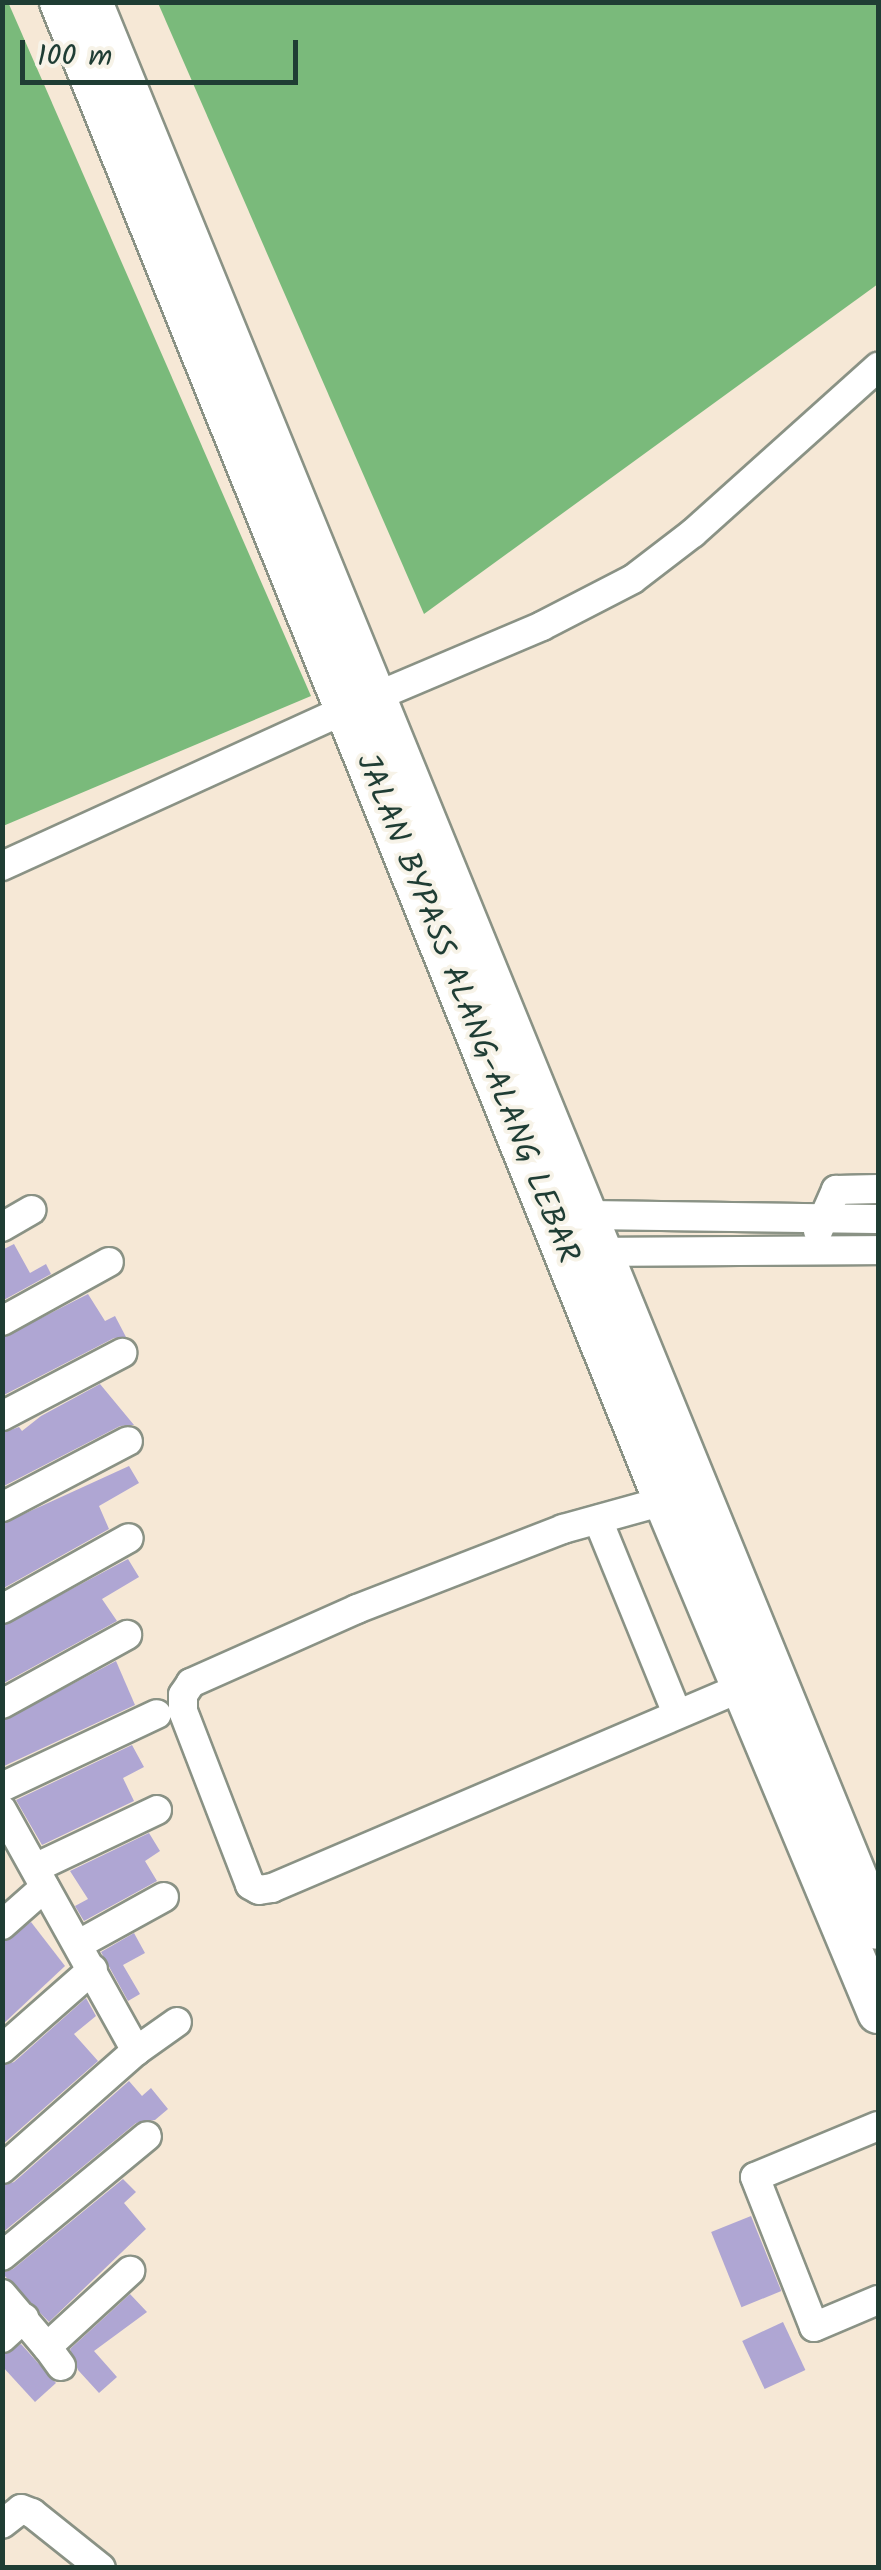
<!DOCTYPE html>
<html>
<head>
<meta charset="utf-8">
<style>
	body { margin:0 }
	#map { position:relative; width:881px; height:2570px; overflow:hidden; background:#f6e8d6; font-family:Kalam,sans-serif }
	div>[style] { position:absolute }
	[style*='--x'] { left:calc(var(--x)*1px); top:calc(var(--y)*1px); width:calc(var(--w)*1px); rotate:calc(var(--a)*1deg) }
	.forest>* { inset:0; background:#7aba7b }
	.building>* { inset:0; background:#afa6d3; transform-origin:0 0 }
	.roads { filter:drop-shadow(2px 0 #8a9285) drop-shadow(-2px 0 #8a9285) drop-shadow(0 2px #8a9285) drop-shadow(0 -2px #8a9285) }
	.minor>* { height:28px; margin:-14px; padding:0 14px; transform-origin:14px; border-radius:14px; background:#fff }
	.highway>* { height:40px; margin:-20px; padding:0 20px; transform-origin:20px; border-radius:20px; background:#fff }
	span { translate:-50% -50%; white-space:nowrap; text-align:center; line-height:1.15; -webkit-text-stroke:8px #f7f3e8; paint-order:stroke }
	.street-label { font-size:32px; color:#1f3d34 }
	.frame { position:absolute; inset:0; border:5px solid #1f3d34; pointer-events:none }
	.scale { position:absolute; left:20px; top:40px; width:278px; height:45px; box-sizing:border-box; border:5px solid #1f3d34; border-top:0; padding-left:12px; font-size:30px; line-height:35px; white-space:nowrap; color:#1f3d34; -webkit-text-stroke:8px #f7f3e8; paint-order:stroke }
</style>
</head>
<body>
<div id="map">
	<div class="forest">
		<div style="clip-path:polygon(8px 2px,311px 696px,3px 826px,2px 3px)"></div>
		<div style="clip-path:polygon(158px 3px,878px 3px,878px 284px,424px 614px)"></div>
	</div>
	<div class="building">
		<div style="clip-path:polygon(14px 1244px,30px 1273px,46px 1264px,51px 1274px,2px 1301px,2px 1250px)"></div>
		<div style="clip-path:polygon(88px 1294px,105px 1321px,115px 1316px,126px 1337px,114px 1338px,2px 1396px,2px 1338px)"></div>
		<div style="clip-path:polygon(100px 1384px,134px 1425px,120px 1426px,2px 1487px,2px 1433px,19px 1427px,22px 1431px,41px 1416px)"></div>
		<div style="clip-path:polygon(129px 1466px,139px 1483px,99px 1506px,109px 1529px,2px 1589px,2px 1524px)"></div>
		<div style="clip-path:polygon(128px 1559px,139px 1577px,102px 1599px,117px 1621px,2px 1684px,2px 1626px)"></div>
		<div style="clip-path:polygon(116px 1661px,135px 1705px,2px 1767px,2px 1721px)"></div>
		<div style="clip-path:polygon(132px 1745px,144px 1767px,123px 1778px,134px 1801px,42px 1845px,16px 1800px)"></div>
		<div style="clip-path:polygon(149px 1833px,160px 1851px,145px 1861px,157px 1881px,84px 1921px,75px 1906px,88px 1899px,70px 1871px)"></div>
		<div style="clip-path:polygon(31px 1922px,65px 1966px,2px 2025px,2px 1942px)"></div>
		<div style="clip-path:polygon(134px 1933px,145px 1953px,123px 1965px,140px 1994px,128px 2001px,101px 1952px)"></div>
		<div style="clip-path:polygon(86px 1998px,96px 2016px,74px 2034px,98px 2061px,2px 2145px,2px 2066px,14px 2062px)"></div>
		<div style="clip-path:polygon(129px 2081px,142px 2096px,151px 2088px,168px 2109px,155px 2120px,136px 2123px,2px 2233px,2px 2186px,14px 2182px)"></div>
		<div style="clip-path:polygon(123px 2179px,136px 2192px,124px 2203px,146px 2229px,49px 2322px,2px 2273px,13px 2269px)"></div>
		<div style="left:751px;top:2216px;width:81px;height:43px;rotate:68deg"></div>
		<div style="clip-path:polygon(130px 2294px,147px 2312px,94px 2351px,117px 2377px,99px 2393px,78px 2370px,70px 2349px)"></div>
		<div style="left:783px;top:2322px;width:53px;height:45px;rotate:65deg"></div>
		<div style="clip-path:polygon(21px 2344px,56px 2383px,35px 2402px,2px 2366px,2px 2355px)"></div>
	</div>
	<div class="roads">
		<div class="minor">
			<div style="--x:375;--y:697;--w:181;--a:-23"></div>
			<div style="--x:542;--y:626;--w:102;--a:-27.3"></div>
			<div style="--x:633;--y:579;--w:76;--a:-37.5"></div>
			<div style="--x:693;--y:533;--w:249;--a:-41.9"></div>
			<div style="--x:2;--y:866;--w:378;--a:-24.5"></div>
			<div style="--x:586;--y:1215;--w:292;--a:0.8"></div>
			<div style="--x:2;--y:1227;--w:34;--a:-30"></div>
			<div style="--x:818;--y:1231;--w:45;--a:-66.3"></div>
			<div style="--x:836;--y:1190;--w:42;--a:-1.4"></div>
			<div style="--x:601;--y:1252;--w:277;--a:-0.4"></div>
			<div style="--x:2;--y:1321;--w:122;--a:-28.9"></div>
			<div style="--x:2;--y:1416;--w:136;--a:-27.7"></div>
			<div style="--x:664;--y:1501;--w:105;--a:164.5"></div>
			<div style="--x:563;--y:1529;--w:221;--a:158.8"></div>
			<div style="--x:357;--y:1609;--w:182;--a:156"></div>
			<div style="--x:191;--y:1683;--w:14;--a:124"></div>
			<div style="--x:183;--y:1695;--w:16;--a:90"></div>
			<div style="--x:183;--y:1711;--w:186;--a:68.9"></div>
			<div style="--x:250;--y:1885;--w:10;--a:29"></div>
			<div style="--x:259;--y:1890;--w:13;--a:-9"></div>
			<div style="--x:272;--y:1888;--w:514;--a:-23.13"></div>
			<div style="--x:2;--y:1507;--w:142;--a:-27.6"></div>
			<div style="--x:598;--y:1520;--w:209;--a:67.8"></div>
			<div style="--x:2;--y:1609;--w:145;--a:-29.2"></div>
			<div style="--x:2;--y:1704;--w:143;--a:-28.9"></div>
			<div style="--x:2;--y:1787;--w:171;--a:-25.2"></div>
			<div style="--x:2;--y:1810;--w:276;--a:60.9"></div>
			<div style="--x:35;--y:1868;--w:135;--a:-25.4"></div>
			<div style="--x:2;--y:1925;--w:57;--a:-41.5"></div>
			<div style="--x:79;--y:1944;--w:97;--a:-28.9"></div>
			<div style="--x:2;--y:2049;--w:121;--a:-41.3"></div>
			<div style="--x:878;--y:2126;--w:133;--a:157.5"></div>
			<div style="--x:755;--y:2177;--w:161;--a:68.5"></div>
			<div style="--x:814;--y:2327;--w:69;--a:-22.9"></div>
			<div style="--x:2;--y:2169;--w:179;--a:-41.4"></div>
			<div style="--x:136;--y:2051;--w:50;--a:-35.3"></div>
			<div style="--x:2;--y:2256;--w:188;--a:-39.6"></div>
			<div style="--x:2;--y:2294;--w:70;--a:49.7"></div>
			<div style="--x:2;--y:2338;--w:30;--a:-42"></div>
			<div style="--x:61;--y:2366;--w:24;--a:-126"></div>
			<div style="--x:47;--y:2347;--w:113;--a:-42.5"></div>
			<div style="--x:2;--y:2524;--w:24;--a:-38"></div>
			<div style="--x:21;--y:2509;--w:12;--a:20"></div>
			<div style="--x:32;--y:2513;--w:88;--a:38.6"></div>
		</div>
		<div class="highway">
			<div style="--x:60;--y:2;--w:1616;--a:68.05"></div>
			<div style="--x:664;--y:1501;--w:555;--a:67.32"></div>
			<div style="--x:92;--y:2;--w:2081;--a:67.81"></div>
		</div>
	</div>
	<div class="street-label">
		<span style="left:466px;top:1009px;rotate:68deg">JALAN BYPASS ALANG-ALANG LEBAR</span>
	</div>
	<div class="frame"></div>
	<div class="scale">100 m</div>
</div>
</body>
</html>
